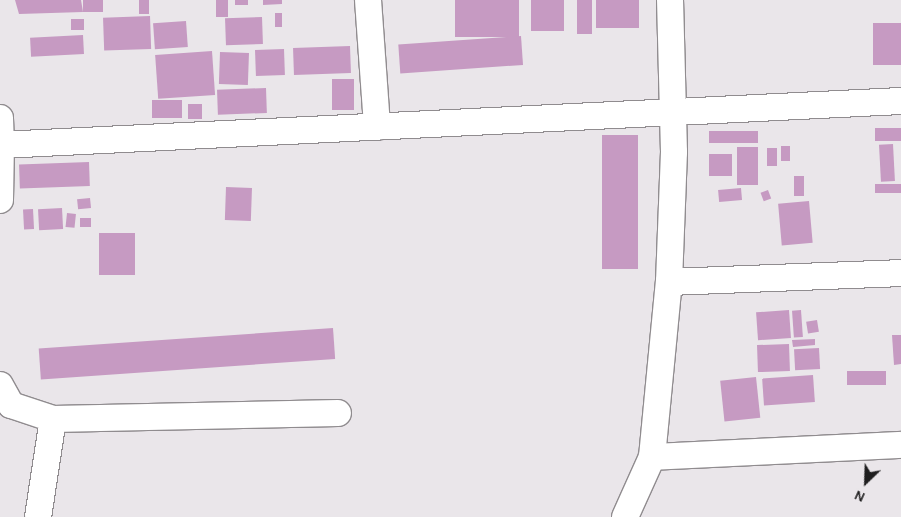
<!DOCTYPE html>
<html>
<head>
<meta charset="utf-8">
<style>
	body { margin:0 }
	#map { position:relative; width:901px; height:517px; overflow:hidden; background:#eae6ea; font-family:Karla,sans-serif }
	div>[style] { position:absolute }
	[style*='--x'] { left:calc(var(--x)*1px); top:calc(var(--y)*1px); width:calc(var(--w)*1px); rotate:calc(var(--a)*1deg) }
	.building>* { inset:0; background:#c69ac2; transform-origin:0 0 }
	.roads { filter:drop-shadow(1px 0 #908c8f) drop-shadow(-1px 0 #908c8f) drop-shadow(0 1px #908c8f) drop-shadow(0 -1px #908c8f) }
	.minor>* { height:26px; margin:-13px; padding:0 13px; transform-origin:13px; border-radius:13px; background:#fff }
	span { translate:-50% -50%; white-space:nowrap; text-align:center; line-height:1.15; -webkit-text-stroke:5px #eae6ea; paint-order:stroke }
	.north { position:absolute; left:841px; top:457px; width:50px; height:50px; -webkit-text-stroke:4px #eae6ea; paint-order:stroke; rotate:204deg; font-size:14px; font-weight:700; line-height:20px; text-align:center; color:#1f1e1f }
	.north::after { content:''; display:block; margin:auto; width:18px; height:22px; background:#1f1e1f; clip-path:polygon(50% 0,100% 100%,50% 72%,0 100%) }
</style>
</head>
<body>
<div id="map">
	<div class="building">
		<div style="clip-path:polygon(15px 0,81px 0,83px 12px,19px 14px)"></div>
		<div style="left:83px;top:0;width:20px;height:12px"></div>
		<div style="left:139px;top:0;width:10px;height:14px"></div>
		<div style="left:216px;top:0;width:12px;height:17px"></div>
		<div style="left:235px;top:0;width:13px;height:5px"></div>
		<div style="clip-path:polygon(263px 0,282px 0,282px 4px,263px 5px)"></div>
		<div style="left:455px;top:0;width:64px;height:37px"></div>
		<div style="left:531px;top:0;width:33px;height:31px"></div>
		<div style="left:577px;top:0;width:15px;height:34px"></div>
		<div style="left:596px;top:0;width:43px;height:28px"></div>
		<div style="left:275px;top:13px;width:7px;height:14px"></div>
		<div style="left:150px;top:16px;width:33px;height:47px;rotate:88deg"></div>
		<div style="left:262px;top:17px;width:27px;height:37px;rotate:88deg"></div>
		<div style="left:71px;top:19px;width:13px;height:11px"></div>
		<div style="left:186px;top:21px;width:26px;height:33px;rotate:86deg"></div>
		<div style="left:901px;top:23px;width:42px;height:28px;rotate:90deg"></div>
		<div style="left:83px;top:35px;width:19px;height:53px;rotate:87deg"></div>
		<div style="left:521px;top:36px;width:29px;height:123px;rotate:86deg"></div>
		<div style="left:350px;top:46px;width:27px;height:57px;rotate:88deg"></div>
		<div style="left:284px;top:49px;width:26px;height:29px;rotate:88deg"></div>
		<div style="left:212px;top:51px;width:44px;height:57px;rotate:86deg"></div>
		<div style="left:220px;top:52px;width:29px;height:32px;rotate:2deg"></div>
		<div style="left:332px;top:79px;width:22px;height:31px"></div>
		<div style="left:266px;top:88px;width:25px;height:49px;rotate:88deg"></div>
		<div style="left:152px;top:100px;width:30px;height:18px"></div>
		<div style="left:188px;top:104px;width:14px;height:15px"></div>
		<div style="left:901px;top:128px;width:13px;height:26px;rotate:90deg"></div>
		<div style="left:758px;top:131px;width:12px;height:49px;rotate:90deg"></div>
		<div style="left:602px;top:135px;width:36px;height:134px"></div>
		<div style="left:893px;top:144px;width:37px;height:14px;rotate:87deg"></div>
		<div style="left:781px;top:146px;width:9px;height:15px"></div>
		<div style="left:758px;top:147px;width:38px;height:21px;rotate:90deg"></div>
		<div style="left:767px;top:148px;width:10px;height:18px"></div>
		<div style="left:709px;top:154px;width:23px;height:22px"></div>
		<div style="left:89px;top:162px;width:24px;height:70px;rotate:88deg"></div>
		<div style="left:794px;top:176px;width:10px;height:20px"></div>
		<div style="left:901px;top:184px;width:9px;height:26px;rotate:90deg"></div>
		<div style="left:226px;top:187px;width:26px;height:33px;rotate:2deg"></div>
		<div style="left:741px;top:188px;width:12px;height:23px;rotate:85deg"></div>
		<div style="left:768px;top:190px;width:9px;height:8px;rotate:69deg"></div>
		<div style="left:90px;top:198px;width:10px;height:13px;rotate:84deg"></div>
		<div style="left:809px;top:201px;width:42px;height:31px;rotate:85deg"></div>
		<div style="left:62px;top:208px;width:21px;height:24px;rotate:87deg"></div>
		<div style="left:33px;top:209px;width:20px;height:10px;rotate:87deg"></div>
		<div style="left:67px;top:213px;width:9px;height:14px;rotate:6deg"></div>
		<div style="left:80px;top:218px;width:11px;height:9px"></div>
		<div style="left:99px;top:233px;width:36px;height:42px"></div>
		<div style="left:789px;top:310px;width:28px;height:33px;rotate:86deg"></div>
		<div style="left:801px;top:310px;width:27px;height:9px;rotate:86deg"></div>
		<div style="left:817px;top:320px;width:12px;height:11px;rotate:81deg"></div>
		<div style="left:333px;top:328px;width:31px;height:295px;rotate:86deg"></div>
		<div style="clip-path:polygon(892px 335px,901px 335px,901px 364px,894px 365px)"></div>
		<div style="clip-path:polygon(815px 339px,815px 345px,793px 347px,792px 340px)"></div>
		<div style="left:789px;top:344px;width:27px;height:32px;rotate:88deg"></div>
		<div style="left:819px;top:348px;width:21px;height:25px;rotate:87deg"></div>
		<div style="left:847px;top:371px;width:39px;height:14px"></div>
		<div style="left:813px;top:375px;width:27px;height:51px;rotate:86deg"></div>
		<div style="left:756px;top:377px;width:41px;height:36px;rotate:84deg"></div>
	</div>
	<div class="roads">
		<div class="minor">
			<div style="--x:368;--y:0;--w:127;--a:85.9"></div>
			<div style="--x:0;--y:118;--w:27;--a:88"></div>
			<div style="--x:0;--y:200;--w:55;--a:-89"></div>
			<div style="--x:1;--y:145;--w:901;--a:-2.8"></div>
			<div style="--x:669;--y:282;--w:232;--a:-2.2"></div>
			<div style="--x:0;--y:385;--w:23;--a:61"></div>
			<div style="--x:11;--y:405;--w:44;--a:18.4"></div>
			<div style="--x:53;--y:419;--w:285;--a:-1.2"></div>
			<div style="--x:652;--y:457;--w:249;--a:-2.8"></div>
			<div style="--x:38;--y:517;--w:99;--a:-81.3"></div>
			<div style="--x:625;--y:517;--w:66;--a:-65.8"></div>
			<div style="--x:652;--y:457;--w:176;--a:-84.5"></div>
			<div style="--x:669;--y:282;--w:130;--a:-87.8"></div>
			<div style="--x:674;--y:152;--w:152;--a:-91.5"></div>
		</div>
	</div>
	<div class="north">N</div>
</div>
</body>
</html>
